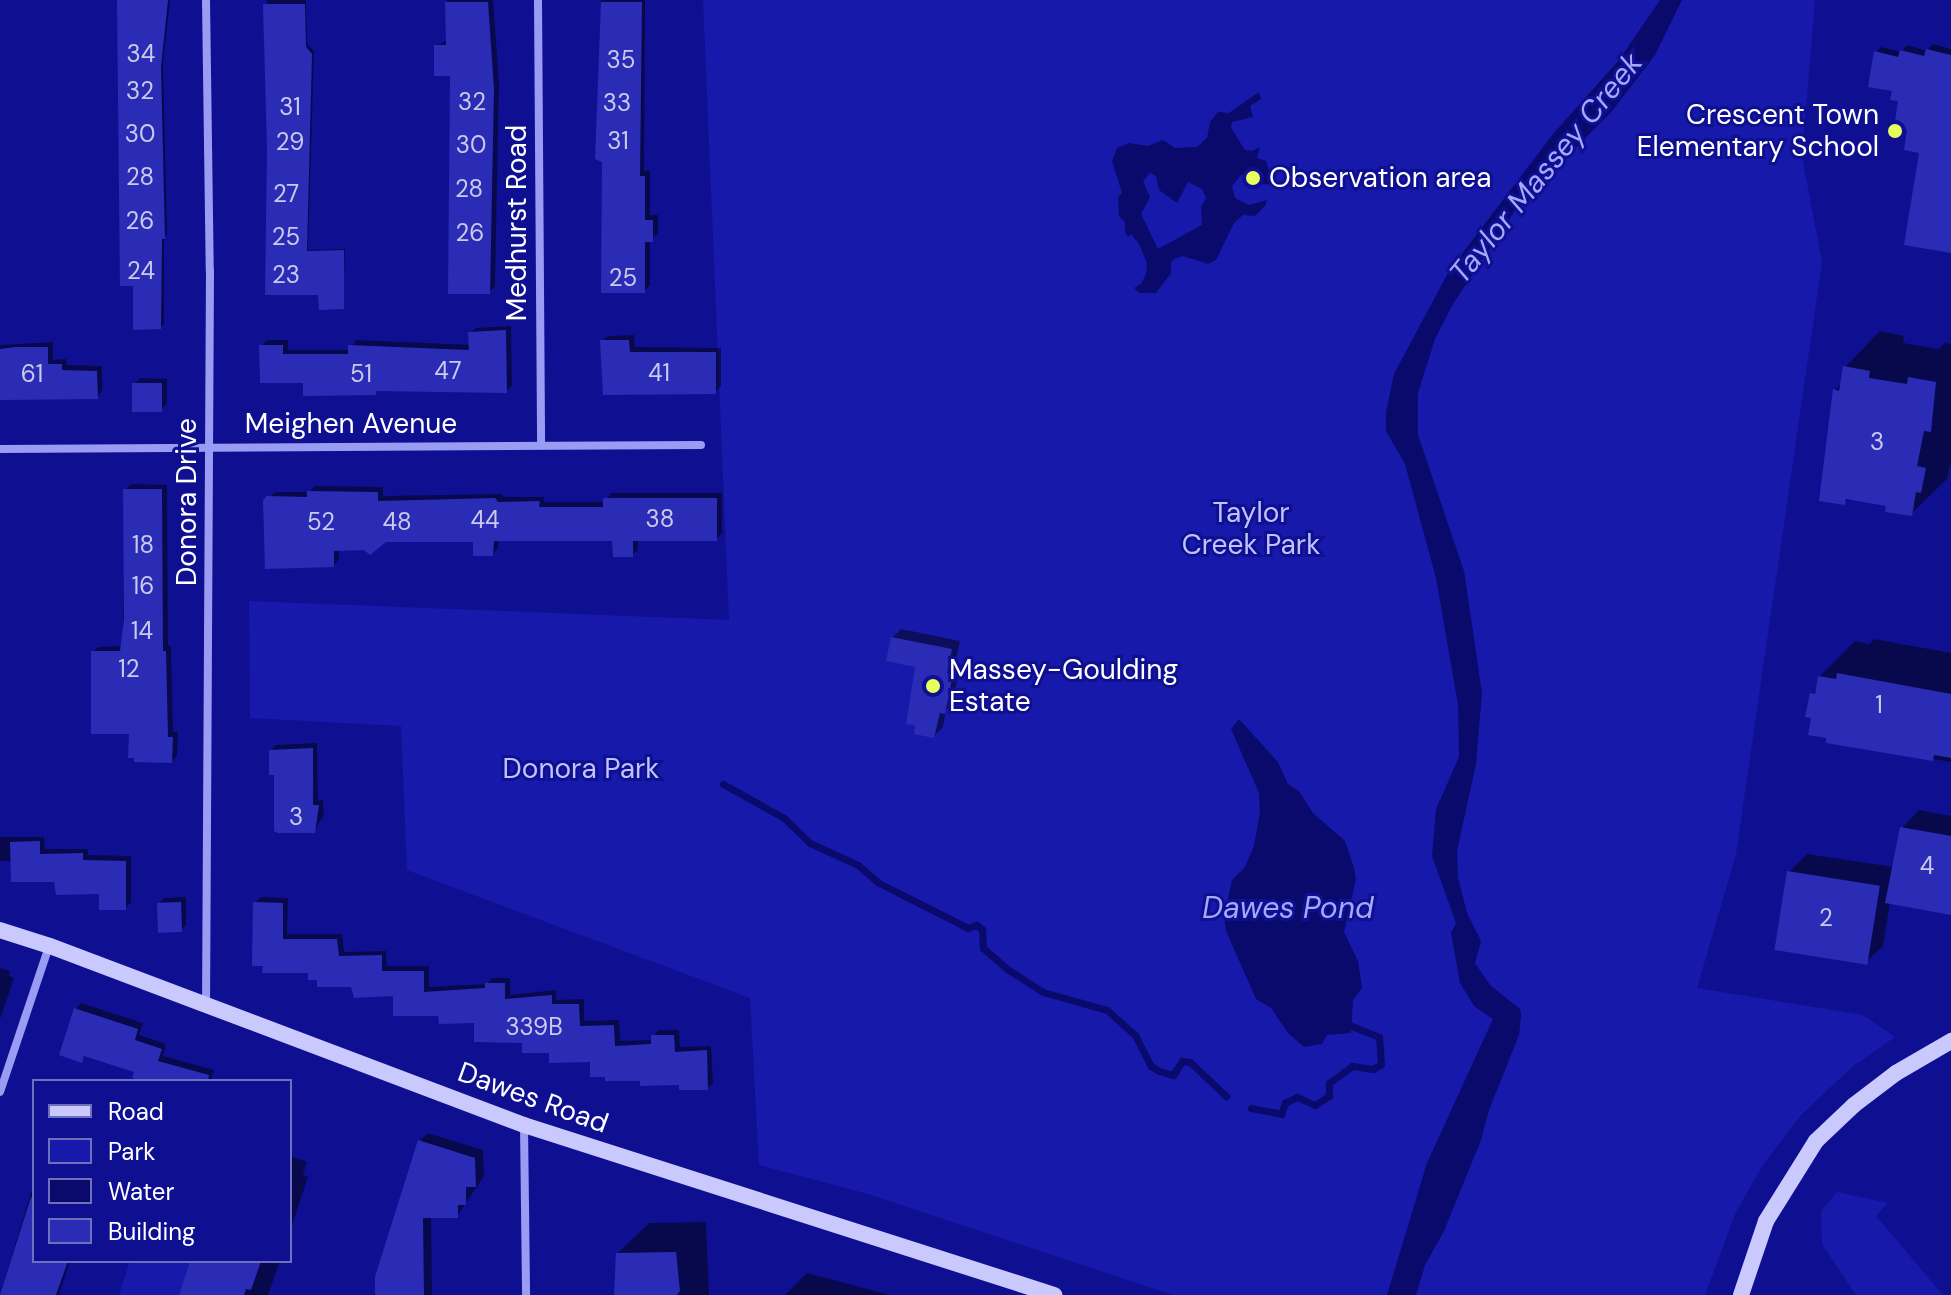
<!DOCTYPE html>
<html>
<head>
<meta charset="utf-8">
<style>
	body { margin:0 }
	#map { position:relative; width:1951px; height:1295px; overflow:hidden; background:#0f1091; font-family:"DM Sans",sans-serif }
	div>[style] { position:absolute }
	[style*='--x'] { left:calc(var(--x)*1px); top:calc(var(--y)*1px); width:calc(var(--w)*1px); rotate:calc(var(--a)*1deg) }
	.green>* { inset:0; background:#1719ab }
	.water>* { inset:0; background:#0a096c }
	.shadow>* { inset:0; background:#0007 }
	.stream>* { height:7px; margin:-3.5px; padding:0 3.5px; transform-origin:3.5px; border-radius:3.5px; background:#0a096c }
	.building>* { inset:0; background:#2b2cb6; transform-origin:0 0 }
	.street>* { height:8px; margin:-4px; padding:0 4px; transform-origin:4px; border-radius:4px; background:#9a9cf3 }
	.secondary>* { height:16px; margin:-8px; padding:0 8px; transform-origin:8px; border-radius:8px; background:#c9c9fd }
	.dots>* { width:22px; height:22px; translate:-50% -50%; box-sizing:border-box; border:4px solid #0f1091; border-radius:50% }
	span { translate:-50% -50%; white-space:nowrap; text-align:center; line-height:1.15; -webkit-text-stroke:6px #0f1091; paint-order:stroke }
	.number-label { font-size:24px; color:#cacaed }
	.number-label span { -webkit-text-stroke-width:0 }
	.poi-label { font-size:28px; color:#fff }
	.right { translate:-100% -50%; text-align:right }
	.left { translate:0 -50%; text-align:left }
	.street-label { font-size:28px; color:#fff }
	.park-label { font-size:28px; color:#c1c3fe }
	.water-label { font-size:30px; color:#a6a8fa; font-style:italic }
	.legend { position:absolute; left:32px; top:1079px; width:260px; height:184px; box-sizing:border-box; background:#0f1091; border:2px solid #6f70bd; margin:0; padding:10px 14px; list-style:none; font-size:24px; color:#fff }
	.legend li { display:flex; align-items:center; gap:16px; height:40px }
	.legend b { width:40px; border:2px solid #6f70bd }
</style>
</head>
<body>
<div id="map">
	<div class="green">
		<div style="clip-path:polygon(703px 0,1815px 0,1802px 157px,1822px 262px,1736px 854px,1697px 988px,1863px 1015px,1895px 1037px,1852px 1067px,1802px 1114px,1762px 1166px,1735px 1214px,1705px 1295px,1173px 1295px,868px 1194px,759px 1165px,750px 998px,407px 870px,401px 726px,250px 718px,249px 601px,729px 620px)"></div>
		<div style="clip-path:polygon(1837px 1192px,1888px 1203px,1876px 1216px,1943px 1295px,1856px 1295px,1822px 1244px,1821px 1211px)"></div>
		<div style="clip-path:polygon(130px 1261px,190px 1261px,179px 1295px,119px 1295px)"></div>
	</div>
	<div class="water">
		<div style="clip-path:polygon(1660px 0,1682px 0,1655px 55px,1612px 111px,1518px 206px,1453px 304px,1435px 339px,1418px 393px,1418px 435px,1464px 571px,1482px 693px,1476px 764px,1457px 851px,1458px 878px,1467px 913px,1481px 941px,1475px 963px,1490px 985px,1520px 1009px,1521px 1016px,1519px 1035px,1489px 1110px,1481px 1140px,1444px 1231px,1425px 1265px,1416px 1295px,1387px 1295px,1427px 1163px,1493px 1019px,1474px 1006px,1460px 983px,1451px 933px,1456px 923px,1432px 856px,1436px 809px,1459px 757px,1458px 705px,1436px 578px,1405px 464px,1386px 431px,1386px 412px,1394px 374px,1449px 271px,1553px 134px,1619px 60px)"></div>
		<div style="clip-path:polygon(evenodd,1259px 92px,1261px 99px,1250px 106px,1253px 117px,1232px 122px,1231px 128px,1245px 150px,1252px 151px,1260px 147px,1257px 158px,1266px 161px,1270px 174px,1281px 185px,1261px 184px,1254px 174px,1241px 175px,1232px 186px,1235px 198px,1249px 205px,1267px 200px,1265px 206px,1255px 216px,1243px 215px,1234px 223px,1216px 260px,1208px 264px,1183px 256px,1176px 258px,1171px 262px,1171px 273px,1156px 293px,1140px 293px,1134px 288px,1141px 284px,1146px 274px,1147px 263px,1139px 244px,1131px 234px,1128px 237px,1125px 232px,1125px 222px,1119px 216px,1118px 197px,1122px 193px,1112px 161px,1117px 148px,1129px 143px,1148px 146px,1163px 140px,1175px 148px,1197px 147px,1207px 138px,1210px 122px,1218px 112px,1229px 113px,1259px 92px,1150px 173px,1156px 176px,1159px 190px,1177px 203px,1188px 182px,1202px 189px,1206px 198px,1201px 207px,1202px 225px,1158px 249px,1141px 214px,1150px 197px,1143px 181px,1150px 173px)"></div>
		<div style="clip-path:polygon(1239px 719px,1278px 762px,1288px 784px,1299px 791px,1313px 813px,1345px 841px,1354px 868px,1356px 879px,1344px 932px,1358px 961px,1362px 988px,1353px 1000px,1351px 1033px,1327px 1035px,1322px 1044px,1304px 1047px,1288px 1033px,1271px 1008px,1256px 999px,1226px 931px,1224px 917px,1232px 880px,1245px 867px,1254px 846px,1260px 812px,1259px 793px,1231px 729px)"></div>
	</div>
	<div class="shadow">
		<div style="clip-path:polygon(119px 0,170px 0,163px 63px,167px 234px,164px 237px,164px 324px,161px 327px)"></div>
		<div style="clip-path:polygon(267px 0,306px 0,307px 44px,314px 51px,308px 250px,345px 249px,343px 307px,320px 293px,269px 150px)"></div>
		<div style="clip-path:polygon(447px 0,493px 0,499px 82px,495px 286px,489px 292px,452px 74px,436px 46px,448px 40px)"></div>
		<div style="clip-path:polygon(601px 0,645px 0,644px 171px,650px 171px,650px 215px,658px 215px,658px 234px,650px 240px,650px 285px,644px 291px,604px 161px,597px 158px,598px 89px,603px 84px)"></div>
		<div style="clip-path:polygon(1933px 44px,1951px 49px,1951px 251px,1921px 151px,1876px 52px,1881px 47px,1901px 52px,1907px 45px,1927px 51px)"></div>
		<div style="clip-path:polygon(511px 326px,512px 385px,507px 391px,379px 389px,375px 393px,305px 381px,261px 346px,267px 340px,288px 340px,288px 350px,350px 350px,356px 340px,471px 345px,470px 333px,476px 328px)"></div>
		<div style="clip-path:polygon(1880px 331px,1904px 336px,1903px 343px,1939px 349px,1945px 343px,1951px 344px,1951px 461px,1947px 479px,1911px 514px,1889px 504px,1850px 497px,1845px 503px,1835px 390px,1842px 383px,1845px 367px)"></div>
		<div style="clip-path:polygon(634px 335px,635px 347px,721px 348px,721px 386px,715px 392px,602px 341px,608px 336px)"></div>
		<div style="clip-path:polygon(53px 342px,53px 360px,66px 359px,67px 365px,102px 366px,102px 391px,97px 397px,0 397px,0 345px)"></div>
		<div style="clip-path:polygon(140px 378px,167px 379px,167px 404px,161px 410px,134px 384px)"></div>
		<div style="clip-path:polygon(131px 484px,167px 485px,168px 646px,171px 646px,173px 732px,178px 732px,177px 756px,172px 761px,131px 732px,93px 652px,98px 647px,123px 646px,125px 490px)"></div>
		<div style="clip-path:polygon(315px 486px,383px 487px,383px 496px,501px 494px,504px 497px,544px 497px,544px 502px,605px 502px,611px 493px,722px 493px,722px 533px,716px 539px,638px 539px,638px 550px,632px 555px,613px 539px,498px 539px,498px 548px,493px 554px,475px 540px,385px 540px,365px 548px,339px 549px,339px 559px,334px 565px,269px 498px,275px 492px,309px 492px)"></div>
		<div style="clip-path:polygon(901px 629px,960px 641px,955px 664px,960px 665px,953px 703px,946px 710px,943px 727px,934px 736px,917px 665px,892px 638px)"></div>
		<div style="clip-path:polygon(1874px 639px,1951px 653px,1951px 762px,1828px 741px,1813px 716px,1808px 715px,1819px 677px,1855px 641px,1869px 644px)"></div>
		<div style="clip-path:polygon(317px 743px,318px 800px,323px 800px,324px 815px,314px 831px,277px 773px,271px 750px,276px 745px)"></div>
		<div style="clip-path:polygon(1919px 810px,1951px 816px,1951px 913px,1890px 902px,1883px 946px,1865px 963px,1789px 872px,1807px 854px,1894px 867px,1902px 828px)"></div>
		<div style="clip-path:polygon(0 837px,44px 837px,45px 849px,88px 849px,88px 855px,131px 856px,131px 903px,125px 908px,101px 892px,56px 880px,12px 861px,0 861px)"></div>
		<div style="clip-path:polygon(186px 897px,186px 925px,181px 930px,159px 903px,164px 898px)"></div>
		<div style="clip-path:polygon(261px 897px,288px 898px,287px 934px,342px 934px,344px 952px,386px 951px,387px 966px,429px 966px,429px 987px,487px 984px,492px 978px,510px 978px,510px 995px,556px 990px,556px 1000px,584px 999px,584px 1021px,619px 1020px,620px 1041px,653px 1040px,658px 1030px,679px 1030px,680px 1047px,711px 1046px,713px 1083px,708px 1088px,607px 1075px,592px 1060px,551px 1051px,476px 1021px,440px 1014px,395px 994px,319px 978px,310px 971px,264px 971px,255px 903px)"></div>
		<div style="clip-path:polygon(0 968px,10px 971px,9px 976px,14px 978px,0 1019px)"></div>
		<div style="clip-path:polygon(81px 1003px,143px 1023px,139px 1035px,166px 1044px,163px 1056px,214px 1070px,211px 1081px,149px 1081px,136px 1070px,87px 1055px,81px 1060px,76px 1009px)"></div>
		<div style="clip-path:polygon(428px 1133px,483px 1150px,484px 1176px,457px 1216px,431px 1216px,432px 1295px,377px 1295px,419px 1141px)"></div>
		<div style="clip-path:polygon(290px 1156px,307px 1162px,303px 1175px,308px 1177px,290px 1231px)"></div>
		<div style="clip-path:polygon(34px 1183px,34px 1261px,70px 1261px,59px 1295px,0 1295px)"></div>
		<div style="clip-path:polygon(706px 1222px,709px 1295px,618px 1295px,618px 1253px,649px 1223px)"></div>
		<div style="clip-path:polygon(193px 1261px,280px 1261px,268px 1295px,182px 1295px)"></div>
		<div style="clip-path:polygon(807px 1273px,890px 1295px,785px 1295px)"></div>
	</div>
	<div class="stream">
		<div style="--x:723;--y:784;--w:70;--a:29.1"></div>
		<div style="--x:784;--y:818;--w:36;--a:44"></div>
		<div style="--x:810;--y:843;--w:53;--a:24.6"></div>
		<div style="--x:858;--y:865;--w:28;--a:41"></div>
		<div style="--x:879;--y:883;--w:100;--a:26.8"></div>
		<div style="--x:968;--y:928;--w:9;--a:-21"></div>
		<div style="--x:976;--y:925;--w:7;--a:34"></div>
		<div style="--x:982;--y:929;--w:19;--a:87"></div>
		<div style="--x:983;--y:948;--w:32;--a:41"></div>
		<div style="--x:1007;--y:969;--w:43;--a:32.6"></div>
		<div style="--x:1043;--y:992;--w:66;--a:15.7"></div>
		<div style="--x:1107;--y:1010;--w:38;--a:42"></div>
		<div style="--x:1135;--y:1035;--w:35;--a:63"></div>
		<div style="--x:1151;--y:1066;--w:9;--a:32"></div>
		<div style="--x:1159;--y:1071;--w:15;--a:16"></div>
		<div style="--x:1173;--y:1075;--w:17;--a:-57"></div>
		<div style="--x:1182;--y:1061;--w:8;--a:7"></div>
		<div style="--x:1190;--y:1062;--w:50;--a:43.4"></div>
		<div style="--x:1251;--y:1108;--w:31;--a:11"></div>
		<div style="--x:1281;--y:1114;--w:12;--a:-70"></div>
		<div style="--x:1285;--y:1103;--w:13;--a:-27"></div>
		<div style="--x:1297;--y:1097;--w:20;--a:24"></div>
		<div style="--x:1315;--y:1105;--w:17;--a:-33"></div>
		<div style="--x:1329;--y:1096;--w:13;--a:-90"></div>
		<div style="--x:1329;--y:1083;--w:29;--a:-36"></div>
		<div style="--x:1352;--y:1066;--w:21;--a:8"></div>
		<div style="--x:1373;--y:1069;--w:9;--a:-32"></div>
		<div style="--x:1381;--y:1064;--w:27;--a:-94"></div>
		<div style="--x:1379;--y:1037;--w:31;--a:-158"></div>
	</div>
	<div class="building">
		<div style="clip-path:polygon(117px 0,168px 0,161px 67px,165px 239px,162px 239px,161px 329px,133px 330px,133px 286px,120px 286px)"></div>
		<div style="clip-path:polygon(445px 2px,488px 2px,494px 89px,490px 294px,448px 294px,450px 76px,434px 76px,434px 45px,446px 45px)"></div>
		<div style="clip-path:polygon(601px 2px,642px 2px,640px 176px,645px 176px,645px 220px,653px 220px,653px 242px,645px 242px,645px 293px,601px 293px,602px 162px,595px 159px)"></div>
		<div style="clip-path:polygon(263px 4px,305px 4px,306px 47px,312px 54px,307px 251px,344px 250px,344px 309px,319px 310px,318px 295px,265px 295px,267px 150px)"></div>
		<div style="clip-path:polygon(1926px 49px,1951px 55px,1951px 253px,1904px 245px,1919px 153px,1904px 150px,1907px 130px,1894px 128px,1898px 101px,1890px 100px,1892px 91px,1868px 87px,1874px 51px,1898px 57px,1900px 50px,1924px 56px)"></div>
		<div style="clip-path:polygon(506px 330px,507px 393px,376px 391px,376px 395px,303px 396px,303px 383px,260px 383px,259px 345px,283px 345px,283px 354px,348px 354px,348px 345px,469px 350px,468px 332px)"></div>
		<div style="clip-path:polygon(600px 340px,629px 340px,630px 352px,716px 352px,716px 394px,603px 395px)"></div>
		<div style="clip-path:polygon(15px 347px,48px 347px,48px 364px,62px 364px,62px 370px,97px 371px,98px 399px,0 400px,0 349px)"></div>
		<div style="clip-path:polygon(1843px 366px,1870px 371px,1869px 378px,1907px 384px,1908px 377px,1936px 382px,1931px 432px,1924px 431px,1917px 466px,1926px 468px,1921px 493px,1916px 492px,1912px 516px,1885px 512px,1886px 506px,1846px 499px,1845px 505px,1819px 501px,1833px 389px,1839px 391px)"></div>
		<div style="left:132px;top:383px;width:30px;height:29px"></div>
		<div style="clip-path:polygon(123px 489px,162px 489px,163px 651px,166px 651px,168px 737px,173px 737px,172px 763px,134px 762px,134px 758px,128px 758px,129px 734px,91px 734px,91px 651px,120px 651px,124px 619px)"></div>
		<div style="clip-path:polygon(307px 491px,378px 492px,378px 501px,495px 498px,498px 502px,540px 501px,539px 507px,603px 507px,603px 498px,717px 498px,717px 541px,633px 541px,633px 557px,613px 557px,612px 541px,494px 541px,493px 556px,473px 556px,473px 542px,386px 542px,370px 555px,364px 550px,334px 551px,334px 567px,265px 569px,263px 500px,267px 496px,307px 497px)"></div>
		<div style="clip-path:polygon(891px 637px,952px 649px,947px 673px,953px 674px,945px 714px,940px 713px,934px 738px,914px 734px,915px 725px,906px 724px,915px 667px,886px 661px)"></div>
		<div style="clip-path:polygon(1837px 673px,1951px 694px,1951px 758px,1934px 755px,1933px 761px,1826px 743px,1826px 738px,1808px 735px,1811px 718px,1805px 717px,1810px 693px,1815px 694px,1818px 676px,1836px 679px)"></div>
		<div style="clip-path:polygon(313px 748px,313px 805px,319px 805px,315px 833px,278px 833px,274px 831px,274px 775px,269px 775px,269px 750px)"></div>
		<div style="clip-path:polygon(1900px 827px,1951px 836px,1951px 915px,1885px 903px)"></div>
		<div style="clip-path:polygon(40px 841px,40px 854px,83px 853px,83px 860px,126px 861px,126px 910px,99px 910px,99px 894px,56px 895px,54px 882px,11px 882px,10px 842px)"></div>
		<div style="left:1787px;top:871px;width:94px;height:80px;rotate:9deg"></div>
		<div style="left:181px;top:902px;width:30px;height:24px;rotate:88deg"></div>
		<div style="clip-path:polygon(253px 902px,283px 903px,283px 939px,337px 939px,339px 956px,382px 955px,382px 971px,424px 971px,424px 992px,485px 988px,485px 983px,505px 983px,505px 999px,552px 995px,552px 1004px,579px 1004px,580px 1026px,614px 1025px,615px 1046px,651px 1044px,651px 1035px,674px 1035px,675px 1052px,707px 1050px,708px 1090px,679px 1090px,679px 1085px,640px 1086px,640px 1081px,605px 1081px,605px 1077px,590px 1077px,590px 1062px,549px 1063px,549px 1053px,522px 1053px,522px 1043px,474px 1042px,474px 1023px,439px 1024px,438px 1016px,393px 1016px,393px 996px,354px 998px,351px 987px,317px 987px,317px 980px,308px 980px,308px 973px,262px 973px,263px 966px,252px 966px)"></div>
		<div style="clip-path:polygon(74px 1008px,138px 1029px,135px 1040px,162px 1049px,158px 1061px,209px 1075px,208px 1081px,142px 1081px,132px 1078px,134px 1072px,84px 1056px,82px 1063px,59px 1055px)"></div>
		<div style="clip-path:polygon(418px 1140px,475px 1158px,476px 1187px,466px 1187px,466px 1205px,458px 1205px,458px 1218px,423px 1218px,424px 1295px,375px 1295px,375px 1277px)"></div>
		<div style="clip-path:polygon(31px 1197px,34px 1198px,34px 1261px,68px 1261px,56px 1295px,0 1295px)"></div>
		<div style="clip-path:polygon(676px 1252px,680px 1291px,677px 1295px,614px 1295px,616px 1253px)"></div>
		<div style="clip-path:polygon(190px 1261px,261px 1261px,251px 1290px,246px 1289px,244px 1295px,179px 1295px)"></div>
	</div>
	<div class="street">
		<div style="--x:206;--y:0;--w:271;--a:89.2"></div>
		<div style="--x:210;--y:271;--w:733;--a:90.31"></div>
		<div style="--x:538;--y:0;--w:445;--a:89.6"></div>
		<div style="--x:0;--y:449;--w:701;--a:-0.33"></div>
		<div style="--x:0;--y:1092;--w:154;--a:-71.4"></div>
		<div style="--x:524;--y:1125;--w:170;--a:89.3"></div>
	</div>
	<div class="secondary">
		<div style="--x:0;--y:930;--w:52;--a:17.7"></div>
		<div style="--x:50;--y:946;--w:507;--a:20.69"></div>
		<div style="--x:524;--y:1125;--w:557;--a:17.78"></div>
		<div style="--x:1741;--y:1295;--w:78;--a:-71.3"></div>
		<div style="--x:1766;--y:1221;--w:94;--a:-58"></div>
		<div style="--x:1816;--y:1141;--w:52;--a:-43.5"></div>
		<div style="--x:1854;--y:1105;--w:53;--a:-37.3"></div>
		<div style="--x:1896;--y:1073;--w:64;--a:-30.2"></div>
	</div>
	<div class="dots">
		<div style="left:1895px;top:131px;background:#e7ff5c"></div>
		<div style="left:1253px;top:178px;background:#e7ff5c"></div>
		<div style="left:933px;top:686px;background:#e7ff5c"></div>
	</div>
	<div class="number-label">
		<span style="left:141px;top:54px">34</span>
		<span style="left:621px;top:60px">35</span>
		<span style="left:140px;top:91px">32</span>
		<span style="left:472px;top:102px">32</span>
		<span style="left:617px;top:103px">33</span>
		<span style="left:290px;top:107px">31</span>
		<span style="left:140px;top:134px">30</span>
		<span style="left:618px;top:141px">31</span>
		<span style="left:290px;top:142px">29</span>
		<span style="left:471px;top:145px">30</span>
		<span style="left:140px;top:177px">28</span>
		<span style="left:469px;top:189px">28</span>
		<span style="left:286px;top:194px">27</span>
		<span style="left:140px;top:221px">26</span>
		<span style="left:470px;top:233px">26</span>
		<span style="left:286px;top:237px">25</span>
		<span style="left:141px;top:271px">24</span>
		<span style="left:286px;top:275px">23</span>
		<span style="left:623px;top:278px">25</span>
		<span style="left:448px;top:371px">47</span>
		<span style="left:659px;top:373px">41</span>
		<span style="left:32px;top:374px">61</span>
		<span style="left:361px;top:374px">51</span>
		<span style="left:1877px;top:442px">3</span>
		<span style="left:660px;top:519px">38</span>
		<span style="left:485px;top:520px">44</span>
		<span style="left:321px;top:522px">52</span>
		<span style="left:397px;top:522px">48</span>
		<span style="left:143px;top:545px">18</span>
		<span style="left:143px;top:586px">16</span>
		<span style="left:142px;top:631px">14</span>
		<span style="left:129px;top:669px">12</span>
		<span style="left:1879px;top:705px">1</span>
		<span style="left:296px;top:817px">3</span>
		<span style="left:1927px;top:866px">4</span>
		<span style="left:1826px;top:918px">2</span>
		<span style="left:534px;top:1027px">339B</span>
	</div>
	<div class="poi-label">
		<span class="right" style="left:1879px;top:131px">Crescent Town<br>Elementary School</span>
		<span class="left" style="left:1269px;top:178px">Observation area</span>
		<span class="left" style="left:949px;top:686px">Massey-Goulding<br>Estate</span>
	</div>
	<div class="street-label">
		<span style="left:517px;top:223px;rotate:-90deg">Medhurst Road</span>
		<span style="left:351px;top:424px">Meighen Avenue</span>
		<span style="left:187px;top:502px;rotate:-90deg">Donora Drive</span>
		<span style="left:533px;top:1098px;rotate:20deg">Dawes Road</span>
	</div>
	<div class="park-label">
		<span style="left:1251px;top:529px">Taylor<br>Creek Park</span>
		<span style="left:581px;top:769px">Donora Park</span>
	</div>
	<div class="water-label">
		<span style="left:1546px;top:168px;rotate:-51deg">Taylor Massey Creek</span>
		<span style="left:1288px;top:908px">Dawes Pond</span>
	</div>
	<ul class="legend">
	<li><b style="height:10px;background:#c9c9fd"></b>Road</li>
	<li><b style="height:22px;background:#1719ab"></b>Park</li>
	<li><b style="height:22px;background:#0a096c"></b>Water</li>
	<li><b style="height:22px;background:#2b2cb6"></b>Building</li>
	</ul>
</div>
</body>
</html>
